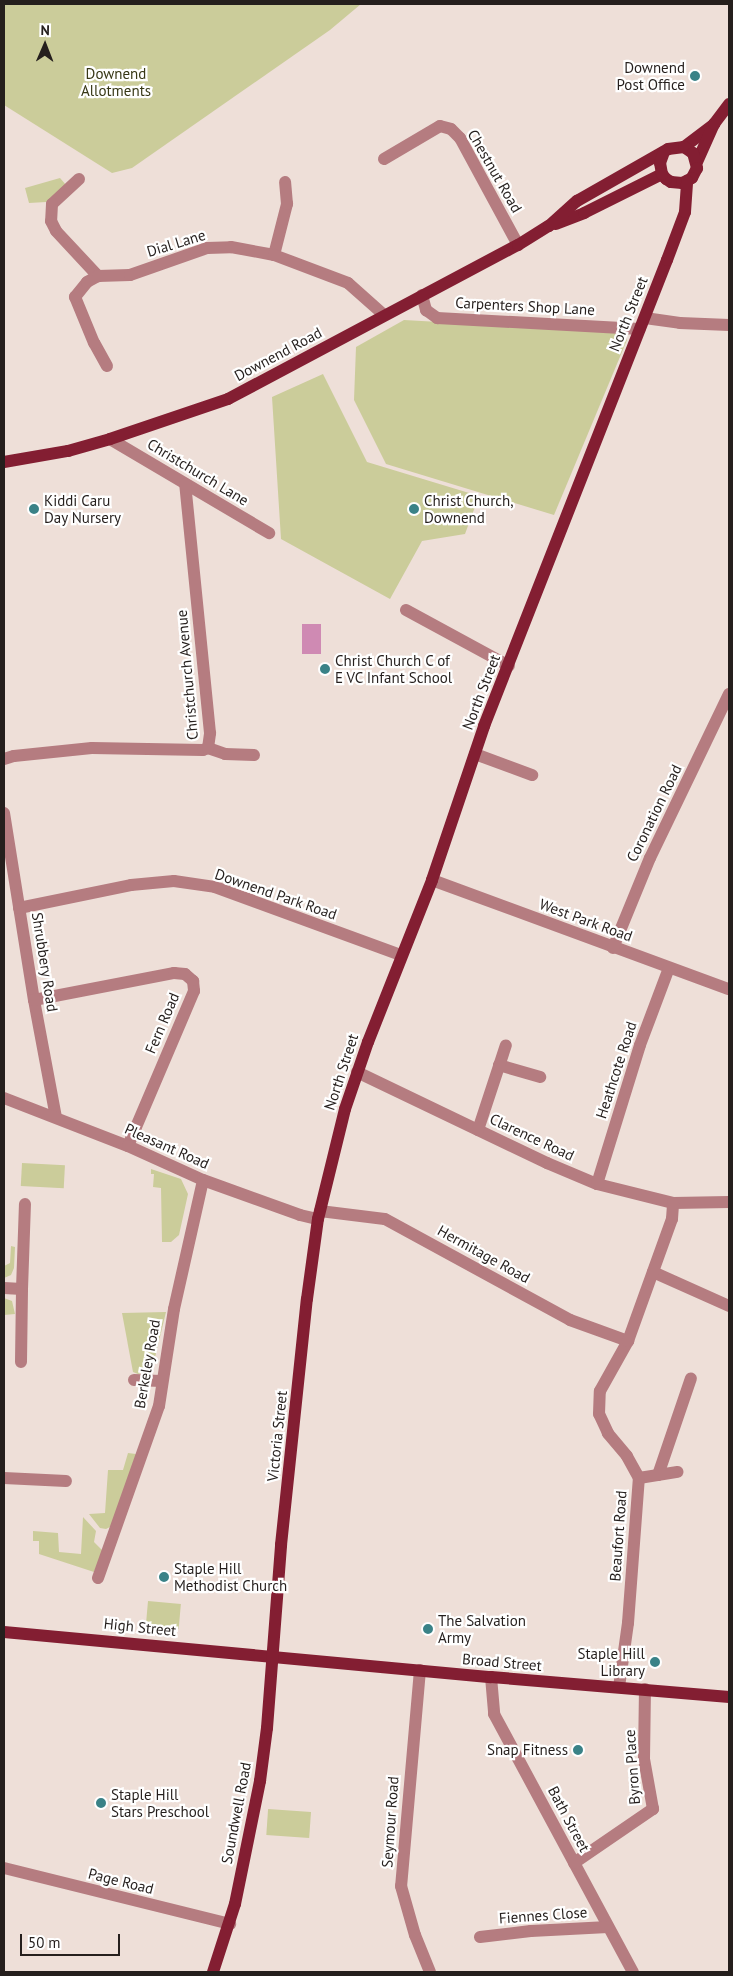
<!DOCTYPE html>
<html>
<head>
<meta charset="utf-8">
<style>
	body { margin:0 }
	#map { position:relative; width:733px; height:1976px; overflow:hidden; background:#eedfd8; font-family:"PT Sans",sans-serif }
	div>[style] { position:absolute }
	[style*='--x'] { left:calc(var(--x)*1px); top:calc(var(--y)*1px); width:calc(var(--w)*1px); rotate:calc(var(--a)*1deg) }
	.green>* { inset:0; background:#cbcc9a; transform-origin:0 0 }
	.water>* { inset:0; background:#cf8ab3; transform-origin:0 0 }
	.minor>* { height:12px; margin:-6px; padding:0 6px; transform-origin:6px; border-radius:6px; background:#b57c80 }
	.major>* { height:12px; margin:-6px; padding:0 6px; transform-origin:6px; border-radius:6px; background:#831e32 }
	.dots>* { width:14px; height:14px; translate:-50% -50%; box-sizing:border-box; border:2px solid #fff; border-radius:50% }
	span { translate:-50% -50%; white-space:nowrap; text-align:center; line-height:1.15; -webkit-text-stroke:4.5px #fff; paint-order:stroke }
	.poi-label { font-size:15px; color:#251f1d }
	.right { translate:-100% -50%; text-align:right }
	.left { translate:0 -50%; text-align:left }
	.park-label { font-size:15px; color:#373715 }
	.street-label { font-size:15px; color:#251f1d }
	.frame { position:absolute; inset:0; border:5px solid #251f1d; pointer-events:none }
	.north { position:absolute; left:20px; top:20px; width:50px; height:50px; -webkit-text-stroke:4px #fff; paint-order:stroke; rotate:1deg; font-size:14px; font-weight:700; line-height:20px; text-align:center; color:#251f1d }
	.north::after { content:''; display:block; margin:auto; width:18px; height:22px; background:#251f1d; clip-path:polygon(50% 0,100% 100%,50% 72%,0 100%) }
	.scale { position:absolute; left:20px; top:1934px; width:100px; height:22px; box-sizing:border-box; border:2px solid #251f1d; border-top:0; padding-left:6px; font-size:15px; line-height:18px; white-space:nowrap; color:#251f1d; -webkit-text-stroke:4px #fff; paint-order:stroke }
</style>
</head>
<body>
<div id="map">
	<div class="green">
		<div style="clip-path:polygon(4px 4px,361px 4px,330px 30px,132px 168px,112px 173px,4px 105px)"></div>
		<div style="clip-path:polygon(60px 178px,67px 186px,56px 195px,46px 202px,29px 203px,25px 188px)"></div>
		<div style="clip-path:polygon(404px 320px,619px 332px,627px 340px,554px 515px,386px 464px,354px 400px,356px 347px)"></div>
		<div style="clip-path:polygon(323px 374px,367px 462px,479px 496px,465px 534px,422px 541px,390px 599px,281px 539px,272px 397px)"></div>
		<div style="left:22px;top:1163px;width:43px;height:23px;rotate:3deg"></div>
		<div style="clip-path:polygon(151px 1169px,181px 1179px,188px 1194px,179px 1235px,171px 1242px,162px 1242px,161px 1188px,153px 1187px,154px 1174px,151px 1174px)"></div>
		<div style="clip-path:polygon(11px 1246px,15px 1247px,14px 1268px,11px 1275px,4px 1278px,4px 1266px,10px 1263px)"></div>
		<div style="clip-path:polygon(4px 1298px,12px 1301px,15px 1314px,4px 1315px,4px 1318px)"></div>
		<div style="clip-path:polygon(166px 1312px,152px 1370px,138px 1374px,133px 1372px,122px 1313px)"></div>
		<div style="clip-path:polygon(128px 1453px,136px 1454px,112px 1526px,106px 1529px,100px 1528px,89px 1514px,105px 1513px,108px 1470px,123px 1470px)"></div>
		<div style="clip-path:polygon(83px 1517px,96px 1531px,94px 1542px,103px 1551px,94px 1572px,39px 1554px,39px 1541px,33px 1541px,33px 1531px,58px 1533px,59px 1552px,81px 1554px)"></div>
		<div style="left:148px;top:1601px;width:33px;height:25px;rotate:5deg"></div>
		<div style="left:311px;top:1812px;width:26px;height:43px;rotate:94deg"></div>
	</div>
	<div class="water">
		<div style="left:302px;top:624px;width:19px;height:30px"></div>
	</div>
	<div class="minor">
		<div style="--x:384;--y:159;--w:65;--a:-30.5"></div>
		<div style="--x:440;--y:126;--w:11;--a:15"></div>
		<div style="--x:451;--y:129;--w:13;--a:45"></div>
		<div style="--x:460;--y:138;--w:122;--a:61.5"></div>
		<div style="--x:79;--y:179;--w:37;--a:137"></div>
		<div style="--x:52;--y:204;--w:17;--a:93"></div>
		<div style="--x:51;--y:221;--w:11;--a:63"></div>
		<div style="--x:56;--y:231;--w:62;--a:47"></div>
		<div style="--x:274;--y:255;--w:53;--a:-75.7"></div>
		<div style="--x:287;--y:204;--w:22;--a:-95"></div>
		<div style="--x:422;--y:295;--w:16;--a:75"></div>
		<div style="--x:426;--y:310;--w:14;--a:36"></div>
		<div style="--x:437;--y:318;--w:203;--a:3.1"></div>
		<div style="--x:645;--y:318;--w:35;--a:8"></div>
		<div style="--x:680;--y:323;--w:49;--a:2.3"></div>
		<div style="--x:107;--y:366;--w:26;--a:-119"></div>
		<div style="--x:94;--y:343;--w:50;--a:-112.4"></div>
		<div style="--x:75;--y:297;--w:19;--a:-51"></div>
		<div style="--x:87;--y:282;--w:13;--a:-29"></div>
		<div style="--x:98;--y:276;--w:32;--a:-2"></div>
		<div style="--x:130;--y:275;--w:82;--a:-19.3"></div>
		<div style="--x:207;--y:248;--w:24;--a:-2"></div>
		<div style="--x:231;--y:247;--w:44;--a:10.5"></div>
		<div style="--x:274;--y:255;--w:79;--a:20.7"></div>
		<div style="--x:348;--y:283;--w:48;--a:41.6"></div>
		<div style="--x:110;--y:439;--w:185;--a:30.6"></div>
		<div style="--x:406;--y:610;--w:117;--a:28.5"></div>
		<div style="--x:208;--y:748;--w:18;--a:19"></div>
		<div style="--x:225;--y:754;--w:29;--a:2"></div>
		<div style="--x:475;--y:754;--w:61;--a:20.2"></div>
		<div style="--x:4;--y:759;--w:10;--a:-17"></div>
		<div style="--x:14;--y:756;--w:78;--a:-5.9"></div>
		<div style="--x:92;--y:748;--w:111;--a:1"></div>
		<div style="--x:203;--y:750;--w:5;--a:-22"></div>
		<div style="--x:208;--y:748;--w:15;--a:-82"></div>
		<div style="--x:210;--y:733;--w:250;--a:-95.7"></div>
		<div style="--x:4;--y:813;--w:189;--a:80.9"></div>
		<div style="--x:34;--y:1000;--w:119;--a:79.4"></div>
		<div style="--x:432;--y:880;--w:316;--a:20.2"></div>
		<div style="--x:19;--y:908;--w:114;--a:-11.6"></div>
		<div style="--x:131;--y:885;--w:43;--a:-5.3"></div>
		<div style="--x:174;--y:881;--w:41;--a:8.3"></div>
		<div style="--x:215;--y:887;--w:198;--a:20.1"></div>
		<div style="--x:613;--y:948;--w:97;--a:-67.7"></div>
		<div style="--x:650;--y:858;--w:182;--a:-64.3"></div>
		<div style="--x:34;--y:1000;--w:143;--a:-10.9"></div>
		<div style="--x:174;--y:973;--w:11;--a:5"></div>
		<div style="--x:185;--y:974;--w:11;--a:41"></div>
		<div style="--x:193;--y:981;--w:10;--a:84"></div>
		<div style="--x:194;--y:991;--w:168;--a:113.1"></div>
		<div style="--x:499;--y:1065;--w:43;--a:16.3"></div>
		<div style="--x:357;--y:1072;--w:211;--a:25.6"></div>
		<div style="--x:547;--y:1163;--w:54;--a:22.8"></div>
		<div style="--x:597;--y:1184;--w:78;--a:14"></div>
		<div style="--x:673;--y:1203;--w:56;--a:-1"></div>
		<div style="--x:4;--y:1098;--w:133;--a:21.2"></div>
		<div style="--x:128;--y:1146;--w:82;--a:24.4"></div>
		<div style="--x:203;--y:1180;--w:103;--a:19.8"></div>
		<div style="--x:300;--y:1215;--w:18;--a:13"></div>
		<div style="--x:478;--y:1130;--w:89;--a:-71.8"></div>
		<div style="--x:597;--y:1184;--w:145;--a:-72.8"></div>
		<div style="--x:640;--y:1045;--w:82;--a:-69.4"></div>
		<div style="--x:320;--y:1211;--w:65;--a:7"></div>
		<div style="--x:385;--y:1219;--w:211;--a:28.6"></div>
		<div style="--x:570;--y:1320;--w:62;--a:19.9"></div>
		<div style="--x:653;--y:1272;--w:83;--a:24.1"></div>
		<div style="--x:4;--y:1288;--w:18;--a:3"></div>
		<div style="--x:22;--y:1289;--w:85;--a:-88"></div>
		<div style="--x:21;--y:1362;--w:73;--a:-89.2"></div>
		<div style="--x:134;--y:1380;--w:27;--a:2"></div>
		<div style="--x:658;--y:1475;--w:102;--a:-71.2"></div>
		<div style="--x:4;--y:1478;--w:62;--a:2.8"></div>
		<div style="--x:639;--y:1478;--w:39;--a:-9"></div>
		<div style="--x:98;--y:1578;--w:182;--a:-70.5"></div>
		<div style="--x:159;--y:1406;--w:98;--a:-81.2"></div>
		<div style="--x:174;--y:1309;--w:132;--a:-77.3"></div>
		<div style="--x:420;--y:1670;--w:217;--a:95"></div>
		<div style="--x:401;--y:1886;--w:51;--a:74.1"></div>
		<div style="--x:415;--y:1935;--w:40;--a:68"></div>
		<div style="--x:491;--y:1677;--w:37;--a:85"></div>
		<div style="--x:494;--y:1714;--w:293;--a:61.7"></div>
		<div style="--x:619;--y:1687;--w:65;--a:-82"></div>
		<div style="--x:628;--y:1623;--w:145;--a:-85.7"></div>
		<div style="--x:639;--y:1478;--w:25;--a:-119"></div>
		<div style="--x:627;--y:1456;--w:30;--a:-130"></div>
		<div style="--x:608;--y:1433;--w:21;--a:-115"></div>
		<div style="--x:599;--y:1414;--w:23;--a:-88"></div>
		<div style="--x:600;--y:1391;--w:57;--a:-60.8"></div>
		<div style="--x:628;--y:1341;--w:130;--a:-70.2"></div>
		<div style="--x:672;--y:1219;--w:16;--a:-86"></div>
		<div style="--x:574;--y:1863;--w:96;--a:-34.4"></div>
		<div style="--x:653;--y:1809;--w:51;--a:-100.2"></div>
		<div style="--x:644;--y:1759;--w:70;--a:-89.2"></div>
		<div style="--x:4;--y:1868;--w:233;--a:13.9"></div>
		<div style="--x:480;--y:1937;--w:51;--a:-6.7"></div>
		<div style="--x:531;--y:1931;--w:77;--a:-3"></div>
	</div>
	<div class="major">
		<div style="--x:684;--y:147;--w:38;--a:-37"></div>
		<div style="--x:697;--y:162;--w:42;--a:-65.9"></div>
		<div style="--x:714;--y:124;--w:25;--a:-53"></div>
		<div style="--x:556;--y:224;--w:30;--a:-21"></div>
		<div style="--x:584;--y:213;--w:87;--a:-26.6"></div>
		<div style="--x:4;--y:462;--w:65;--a:-9.8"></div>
		<div style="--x:68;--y:451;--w:44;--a:-15.9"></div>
		<div style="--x:110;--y:439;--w:125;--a:-18.7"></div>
		<div style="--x:228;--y:399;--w:328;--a:-28"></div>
		<div style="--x:518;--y:245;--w:36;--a:-32"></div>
		<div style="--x:549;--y:226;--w:38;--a:-42"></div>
		<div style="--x:577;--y:201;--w:105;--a:-29.7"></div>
		<div style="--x:668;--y:149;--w:16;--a:-7"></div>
		<div style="--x:684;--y:147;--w:11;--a:34"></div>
		<div style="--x:693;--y:153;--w:16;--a:75"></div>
		<div style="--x:697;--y:168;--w:11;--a:117"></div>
		<div style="--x:692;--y:178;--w:11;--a:153"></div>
		<div style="--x:682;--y:183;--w:11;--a:-175"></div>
		<div style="--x:671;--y:182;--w:6;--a:-149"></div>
		<div style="--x:666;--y:179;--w:6;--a:-129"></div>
		<div style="--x:662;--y:174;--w:11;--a:-100"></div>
		<div style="--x:660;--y:163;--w:12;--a:-70"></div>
		<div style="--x:4;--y:1632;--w:489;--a:5.3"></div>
		<div style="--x:491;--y:1677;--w:239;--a:4.8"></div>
		<div style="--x:213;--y:1972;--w:71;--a:-72.1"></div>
		<div style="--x:235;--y:1904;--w:126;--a:-78.5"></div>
		<div style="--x:260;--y:1781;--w:53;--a:-82.5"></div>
		<div style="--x:267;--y:1728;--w:184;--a:-85.6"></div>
		<div style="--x:281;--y:1545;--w:247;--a:-84"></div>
		<div style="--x:307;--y:1299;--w:81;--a:-82.2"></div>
		<div style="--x:318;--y:1219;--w:113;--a:-76.2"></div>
		<div style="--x:345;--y:1109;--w:71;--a:-71.1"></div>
		<div style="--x:368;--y:1042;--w:174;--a:-68.4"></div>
		<div style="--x:432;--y:880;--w:163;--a:-71.3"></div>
		<div style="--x:484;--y:726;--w:501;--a:-68.56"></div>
		<div style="--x:667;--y:260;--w:51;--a:-69.4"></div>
		<div style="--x:685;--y:212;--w:31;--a:-86"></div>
	</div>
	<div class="dots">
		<div style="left:695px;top:76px;background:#3a8287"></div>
		<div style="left:34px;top:509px;background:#3a8287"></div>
		<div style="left:414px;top:509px;background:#3a8287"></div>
		<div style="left:325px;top:669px;background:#3a8287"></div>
		<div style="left:164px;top:1577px;background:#3a8287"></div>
		<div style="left:428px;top:1629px;background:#3a8287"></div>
		<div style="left:655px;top:1662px;background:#3a8287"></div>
		<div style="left:578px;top:1750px;background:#3a8287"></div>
		<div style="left:101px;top:1803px;background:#3a8287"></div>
	</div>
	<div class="poi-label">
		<span class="right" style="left:685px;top:76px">Downend<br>Post Office</span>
		<span class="left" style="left:44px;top:509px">Kiddi Caru<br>Day Nursery</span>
		<span class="left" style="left:424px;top:509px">Christ Church,<br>Downend</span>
		<span class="left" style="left:335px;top:669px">Christ Church C of<br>E VC Infant School</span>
		<span class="left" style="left:174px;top:1577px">Staple Hill<br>Methodist Church</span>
		<span class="left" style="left:438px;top:1629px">The Salvation<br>Army</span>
		<span class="right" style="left:645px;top:1662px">Staple Hill<br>Library</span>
		<span class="right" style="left:568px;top:1750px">Snap Fitness</span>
		<span class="left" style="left:111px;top:1803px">Staple Hill<br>Stars Preschool</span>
	</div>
	<div class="park-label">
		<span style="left:116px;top:82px">Downend<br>Allotments</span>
	</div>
	<div class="street-label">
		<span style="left:495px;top:171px;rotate:60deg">Chestnut Road</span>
		<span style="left:176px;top:243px;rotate:-17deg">Dial Lane</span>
		<span style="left:525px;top:306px;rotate:3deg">Carpenters Shop Lane</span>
		<span style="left:628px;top:314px;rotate:-68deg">North Street</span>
		<span style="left:278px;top:354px;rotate:-28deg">Downend Road</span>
		<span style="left:198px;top:472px;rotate:31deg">Christchurch Lane</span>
		<span style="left:187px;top:675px;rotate:-95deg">Christchurch Avenue</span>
		<span style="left:481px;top:692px;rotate:-69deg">North Street</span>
		<span style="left:654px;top:813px;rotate:-64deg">Coronation Road</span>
		<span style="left:276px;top:894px;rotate:19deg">Downend Park Road</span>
		<span style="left:586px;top:920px;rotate:20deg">West Park Road</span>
		<span style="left:45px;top:962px;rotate:81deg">Shrubbery Road</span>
		<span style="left:162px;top:1023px;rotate:-67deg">Fern Road</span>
		<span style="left:616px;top:1070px;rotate:-72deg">Heathcote Road</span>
		<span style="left:341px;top:1072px;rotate:-72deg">North Street</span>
		<span style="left:532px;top:1137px;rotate:25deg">Clarence Road</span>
		<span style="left:167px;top:1146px;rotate:24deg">Pleasant Road</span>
		<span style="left:484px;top:1254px;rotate:29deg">Hermitage Road</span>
		<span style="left:147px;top:1364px;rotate:-80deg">Berkeley Road</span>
		<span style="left:277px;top:1436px;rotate:-84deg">Victoria Street</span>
		<span style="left:618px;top:1536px;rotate:-86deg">Beaufort Road</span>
		<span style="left:140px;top:1627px;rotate:6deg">High Street</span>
		<span style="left:502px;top:1662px;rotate:5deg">Broad Street</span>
		<span style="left:632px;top:1767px;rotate:-94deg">Byron Place</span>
		<span style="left:236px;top:1813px;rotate:-79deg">Soundwell Road</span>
		<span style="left:569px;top:1819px;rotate:62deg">Bath Street</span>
		<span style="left:390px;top:1822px;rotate:-86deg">Seymour Road</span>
		<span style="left:121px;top:1881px;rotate:14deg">Page Road</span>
		<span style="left:543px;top:1915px;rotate:-4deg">Fiennes Close</span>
	</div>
	<div class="frame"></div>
	<div class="north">N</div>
	<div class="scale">50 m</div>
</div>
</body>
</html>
